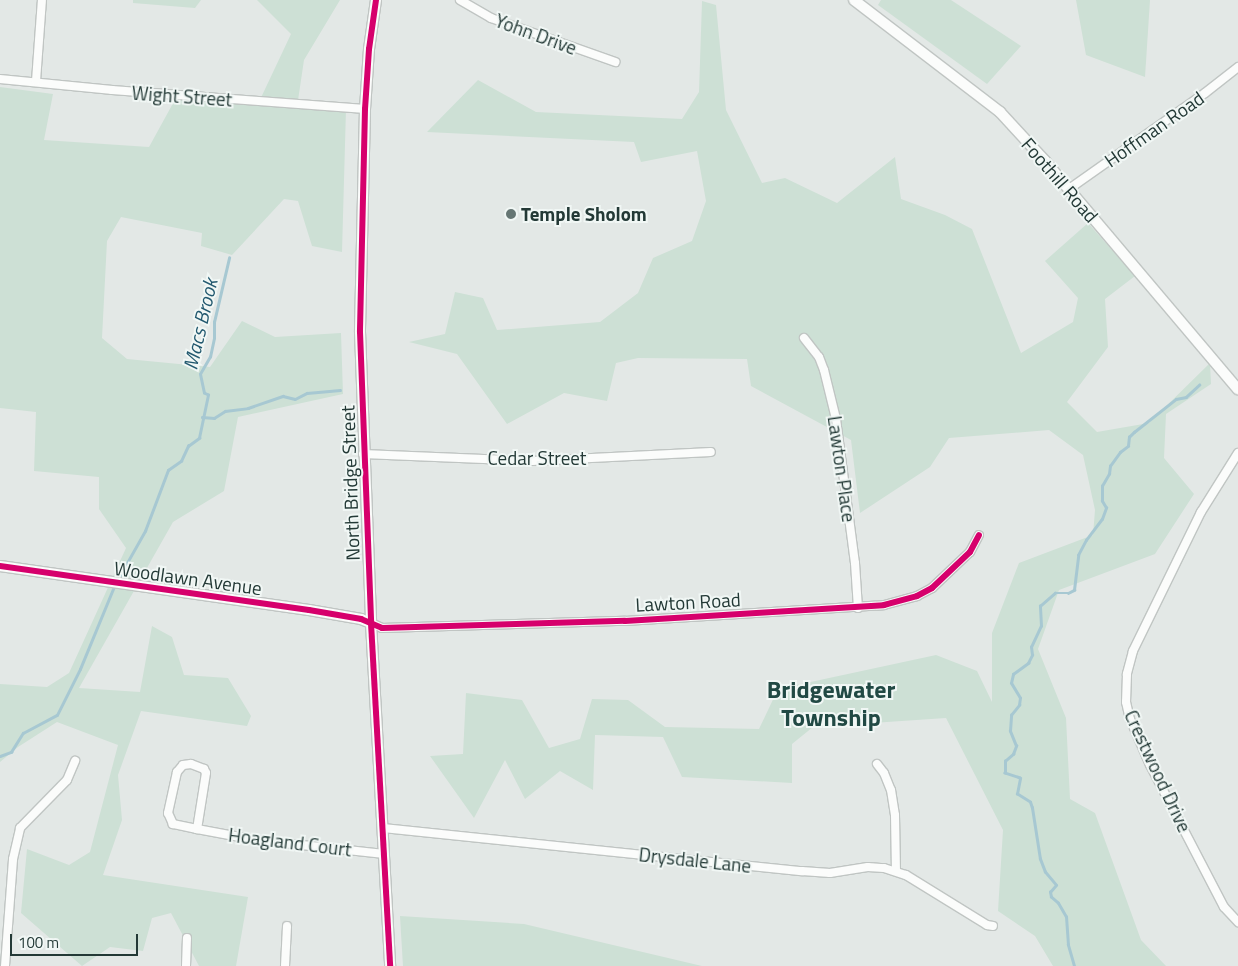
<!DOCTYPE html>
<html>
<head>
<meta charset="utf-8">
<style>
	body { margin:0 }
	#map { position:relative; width:1238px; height:966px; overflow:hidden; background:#e3e8e6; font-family:"Titillium Web",sans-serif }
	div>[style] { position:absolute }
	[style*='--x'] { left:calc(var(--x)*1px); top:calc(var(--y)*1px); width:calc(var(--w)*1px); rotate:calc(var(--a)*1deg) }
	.green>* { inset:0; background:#cde0d5 }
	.stream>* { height:2.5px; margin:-1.25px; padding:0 1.25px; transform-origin:1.25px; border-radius:1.25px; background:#a7c8d2 }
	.roads { filter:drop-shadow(1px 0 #c0c5c3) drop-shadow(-1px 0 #c0c5c3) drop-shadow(0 1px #c0c5c3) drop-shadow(0 -1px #c0c5c3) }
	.minor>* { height:8px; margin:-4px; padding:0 4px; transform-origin:4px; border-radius:4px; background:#fbfcfb }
	.tertiary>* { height:10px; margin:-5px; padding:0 5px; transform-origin:5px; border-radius:5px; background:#fbfcfb }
	.cycleway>* { height:6px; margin:-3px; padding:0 3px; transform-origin:3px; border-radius:3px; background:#d6006c }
	.dots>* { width:14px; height:14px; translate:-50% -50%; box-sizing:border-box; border:2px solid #f1f7f5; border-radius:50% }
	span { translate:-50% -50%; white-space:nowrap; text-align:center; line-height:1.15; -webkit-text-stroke:4px #f1f7f5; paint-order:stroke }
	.street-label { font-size:19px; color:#233936 }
	.poi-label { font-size:19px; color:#233936; font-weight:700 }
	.left { translate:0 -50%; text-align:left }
	.water-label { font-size:20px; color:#23596f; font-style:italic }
	.district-label { font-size:24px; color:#214944; font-weight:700 }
	.scale { position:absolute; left:10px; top:934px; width:128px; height:22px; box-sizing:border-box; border:2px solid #233936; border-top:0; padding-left:6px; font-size:15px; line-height:18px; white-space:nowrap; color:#233936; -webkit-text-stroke:4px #f1f7f5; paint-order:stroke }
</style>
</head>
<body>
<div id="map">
	<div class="green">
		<div style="clip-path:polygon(133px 0,201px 0,195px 8px,133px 3px)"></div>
		<div style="clip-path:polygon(257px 0,340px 0,304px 60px,297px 107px,346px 109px,342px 252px,312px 246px,298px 201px,284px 199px,232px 255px,201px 246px,202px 233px,121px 217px,107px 241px,102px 338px,127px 359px,210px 367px,242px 321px,275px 337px,341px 333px,343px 394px,238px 417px,224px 491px,173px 522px,79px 688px,140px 692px,152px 626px,172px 637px,184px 675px,228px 678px,251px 716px,247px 726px,141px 711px,118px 775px,122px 820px,103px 875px,248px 897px,236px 966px,199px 966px,171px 913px,152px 918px,143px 951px,110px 947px,82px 966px,21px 913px,27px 849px,69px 865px,90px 852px,118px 745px,57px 722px,18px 747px,0 762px,0 684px,47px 687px,69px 673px,126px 548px,99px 509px,99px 477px,34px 471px,36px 412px,0 408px,0 87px,53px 94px,44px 140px,149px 147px,177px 96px,258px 104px,291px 34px)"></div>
		<div style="clip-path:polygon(881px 0,951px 0,1021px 46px,987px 84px,878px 5px)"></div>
		<div style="clip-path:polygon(1076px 0,1150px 0,1145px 77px,1086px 55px)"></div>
		<div style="clip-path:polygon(702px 1px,716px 5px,726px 110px,762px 183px,785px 178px,837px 203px,895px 157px,901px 199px,945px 215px,972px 229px,1021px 353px,1073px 322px,1078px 298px,1045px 261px,1088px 223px,1135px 276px,1105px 299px,1108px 347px,1067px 402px,1097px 432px,1149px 423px,1210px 363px,1211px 384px,1166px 414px,1164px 458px,1194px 494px,1155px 554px,1059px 590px,1038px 649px,1066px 718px,1070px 799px,1095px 813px,1141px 940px,1166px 966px,1053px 966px,1035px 936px,998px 911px,1003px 830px,946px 718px,813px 727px,792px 744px,792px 783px,682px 777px,663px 737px,595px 735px,593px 790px,560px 771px,525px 799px,505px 760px,474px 818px,430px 756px,463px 754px,466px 693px,522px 700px,549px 748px,580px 739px,592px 699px,628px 700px,665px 727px,759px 729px,778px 689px,936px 655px,977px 671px,992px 702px,992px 633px,1019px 563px,1093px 535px,1095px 510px,1083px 455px,1049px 430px,949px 438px,930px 467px,860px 513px,851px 440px,751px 386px,747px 359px,638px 358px,616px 363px,607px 401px,564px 393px,507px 424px,457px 354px,409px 342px,445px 334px,455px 292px,483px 298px,497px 330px,600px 322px,638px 293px,653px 258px,692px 241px,706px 201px,697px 151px,641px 162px,634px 142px,427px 132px,478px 80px,536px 112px,682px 119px,699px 92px)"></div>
		<div style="clip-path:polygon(400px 916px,524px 924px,702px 966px,403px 966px)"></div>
	</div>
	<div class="stream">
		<div style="--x:202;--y:417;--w:12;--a:5"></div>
		<div style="--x:214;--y:418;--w:13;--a:-32"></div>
		<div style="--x:225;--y:411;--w:23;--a:-7"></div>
		<div style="--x:248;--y:408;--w:37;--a:-19"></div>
		<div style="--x:283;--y:396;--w:12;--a:14"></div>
		<div style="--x:295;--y:399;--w:13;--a:-27"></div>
		<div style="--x:307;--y:393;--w:33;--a:-5"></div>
		<div style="--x:119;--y:577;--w:53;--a:-60.5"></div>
		<div style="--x:145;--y:531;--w:65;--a:-69.3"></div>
		<div style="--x:168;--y:470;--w:16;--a:-35"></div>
		<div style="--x:181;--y:461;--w:17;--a:-65"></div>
		<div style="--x:188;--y:446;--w:14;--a:-36"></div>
		<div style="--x:199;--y:438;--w:44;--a:-78.2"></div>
		<div style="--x:208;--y:395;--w:4;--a:-153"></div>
		<div style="--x:204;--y:393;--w:19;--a:-102"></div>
		<div style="--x:200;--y:374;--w:20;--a:-60"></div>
		<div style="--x:210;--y:357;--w:19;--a:-78"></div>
		<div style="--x:214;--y:338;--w:16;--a:-90"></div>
		<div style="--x:214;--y:322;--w:66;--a:-76.8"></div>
		<div style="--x:0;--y:756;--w:12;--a:-20"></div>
		<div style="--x:11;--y:752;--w:22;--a:-58"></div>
		<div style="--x:23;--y:733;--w:38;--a:-28"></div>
		<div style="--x:57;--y:715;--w:51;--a:-63.4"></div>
		<div style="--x:80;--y:669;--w:87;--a:-67.6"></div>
		<div style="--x:1074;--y:966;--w:22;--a:-106"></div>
		<div style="--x:1068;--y:945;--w:28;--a:-94"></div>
		<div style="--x:1066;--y:917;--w:16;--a:-120"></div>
		<div style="--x:1058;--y:903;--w:9;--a:-139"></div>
		<div style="--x:1051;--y:897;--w:5;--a:-101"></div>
		<div style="--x:1050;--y:892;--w:9;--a:-49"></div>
		<div style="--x:1056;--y:885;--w:17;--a:-130"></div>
		<div style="--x:1045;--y:872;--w:14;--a:-111"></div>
		<div style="--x:1040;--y:859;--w:52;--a:-98.9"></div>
		<div style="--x:1032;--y:808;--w:6;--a:-108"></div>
		<div style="--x:1030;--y:802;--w:15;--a:-148"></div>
		<div style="--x:1017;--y:794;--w:16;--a:-79"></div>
		<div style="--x:1020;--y:778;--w:16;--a:-162"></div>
		<div style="--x:1005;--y:773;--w:12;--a:-90"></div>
		<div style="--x:1005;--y:761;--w:11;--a:-41"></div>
		<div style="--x:1013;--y:754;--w:9;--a:-69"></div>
		<div style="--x:1016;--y:746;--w:16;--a:-112"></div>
		<div style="--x:1010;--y:731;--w:16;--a:-86"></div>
		<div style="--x:1011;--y:715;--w:13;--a:-51"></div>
		<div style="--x:1019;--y:705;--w:7;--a:-82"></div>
		<div style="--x:1020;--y:698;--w:17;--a:-121"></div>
		<div style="--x:1011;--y:683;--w:9;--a:-77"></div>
		<div style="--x:1013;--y:674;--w:19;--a:-36"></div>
		<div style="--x:1028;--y:663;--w:9;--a:-63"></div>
		<div style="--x:1032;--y:655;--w:8;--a:-97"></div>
		<div style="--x:1031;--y:647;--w:23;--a:-65"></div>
		<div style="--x:1041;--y:626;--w:20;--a:-93"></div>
		<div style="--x:1040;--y:606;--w:20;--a:-41"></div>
		<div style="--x:1055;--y:593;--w:13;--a:0"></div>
		<div style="--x:1068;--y:593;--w:7;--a:-27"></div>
		<div style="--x:1074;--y:590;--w:35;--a:-83"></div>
		<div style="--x:1078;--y:555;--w:17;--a:-62"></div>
		<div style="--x:1086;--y:540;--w:26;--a:-53"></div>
		<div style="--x:1102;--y:519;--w:12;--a:-70"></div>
		<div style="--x:1106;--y:508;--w:8;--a:-120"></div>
		<div style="--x:1102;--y:501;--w:15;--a:-90"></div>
		<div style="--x:1102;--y:486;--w:14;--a:-60"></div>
		<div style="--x:1109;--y:474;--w:8;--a:-83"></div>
		<div style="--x:1110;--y:466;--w:17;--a:-54"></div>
		<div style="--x:1120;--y:452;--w:10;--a:-37"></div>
		<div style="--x:1128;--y:446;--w:9;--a:-84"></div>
		<div style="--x:1129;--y:437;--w:7;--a:-45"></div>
		<div style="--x:1134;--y:432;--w:53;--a:-38.2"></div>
		<div style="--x:1176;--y:399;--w:10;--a:-11"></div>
		<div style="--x:1186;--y:397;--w:18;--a:-43"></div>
	</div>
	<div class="roads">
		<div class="minor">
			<div style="--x:460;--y:0;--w:36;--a:30"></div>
			<div style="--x:491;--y:18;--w:132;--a:19.5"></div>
			<div style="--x:0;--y:79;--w:113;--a:5.6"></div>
			<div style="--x:112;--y:90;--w:254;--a:4.3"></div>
			<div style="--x:36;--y:81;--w:81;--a:-85.8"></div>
			<div style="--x:1069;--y:189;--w:166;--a:-35.2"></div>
			<div style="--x:1205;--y:93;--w:42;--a:-38.2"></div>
			<div style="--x:804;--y:338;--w:24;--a:52"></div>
			<div style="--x:819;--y:357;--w:14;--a:69"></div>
			<div style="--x:824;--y:370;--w:50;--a:76.2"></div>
			<div style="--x:836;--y:419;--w:145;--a:82.5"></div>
			<div style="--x:855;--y:563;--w:45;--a:86.2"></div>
			<div style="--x:1238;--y:453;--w:70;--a:122.1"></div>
			<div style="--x:1201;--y:512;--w:155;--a:116.1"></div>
			<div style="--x:1133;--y:651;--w:24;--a:105"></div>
			<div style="--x:1127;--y:674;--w:28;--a:92"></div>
			<div style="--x:1126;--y:702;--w:17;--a:77"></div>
			<div style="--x:1130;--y:719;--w:50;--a:66.5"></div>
			<div style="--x:1150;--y:765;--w:160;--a:62.5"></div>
			<div style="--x:1224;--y:907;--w:21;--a:47"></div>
			<div style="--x:363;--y:454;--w:169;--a:2.4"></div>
			<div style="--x:532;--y:461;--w:179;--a:-2.9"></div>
			<div style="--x:371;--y:623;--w:12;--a:24"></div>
			<div style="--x:382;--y:628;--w:243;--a:-1.7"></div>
			<div style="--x:625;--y:621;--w:259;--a:-3.5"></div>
			<div style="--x:884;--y:605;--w:34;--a:-15"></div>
			<div style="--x:917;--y:596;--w:17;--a:-28"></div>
			<div style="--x:932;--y:588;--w:52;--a:-43.5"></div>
			<div style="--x:970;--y:552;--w:19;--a:-62"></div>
			<div style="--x:191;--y:764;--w:14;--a:21"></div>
			<div style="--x:204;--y:769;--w:4;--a:63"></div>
			<div style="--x:206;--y:773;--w:57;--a:99.1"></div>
			<div style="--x:197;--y:829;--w:25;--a:-168"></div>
			<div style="--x:173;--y:824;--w:12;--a:-114"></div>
			<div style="--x:168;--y:813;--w:42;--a:-77.6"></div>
			<div style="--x:177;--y:772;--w:9;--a:-49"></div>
			<div style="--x:183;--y:765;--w:8;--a:-7"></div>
			<div style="--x:877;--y:764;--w:11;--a:52"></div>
			<div style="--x:884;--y:773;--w:18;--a:68"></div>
			<div style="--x:891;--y:790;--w:25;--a:81"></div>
			<div style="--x:895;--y:815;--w:56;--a:89"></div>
			<div style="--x:383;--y:828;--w:421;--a:5.9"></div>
			<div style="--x:802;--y:871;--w:28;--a:4"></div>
			<div style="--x:830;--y:873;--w:38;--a:-9"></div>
			<div style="--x:868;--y:867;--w:16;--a:4"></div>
			<div style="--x:884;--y:868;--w:23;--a:18"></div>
			<div style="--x:906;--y:875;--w:95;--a:31.7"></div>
			<div style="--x:987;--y:925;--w:6;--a:9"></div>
			<div style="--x:197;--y:829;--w:60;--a:10.6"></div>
			<div style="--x:256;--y:840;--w:129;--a:6.2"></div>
			<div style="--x:5;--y:966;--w:107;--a:-85.7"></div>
			<div style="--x:13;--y:859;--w:32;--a:-77"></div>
			<div style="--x:20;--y:828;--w:67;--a:-45.6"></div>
			<div style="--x:67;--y:780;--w:21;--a:-67"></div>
			<div style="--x:186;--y:966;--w:28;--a:-88"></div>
			<div style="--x:285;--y:966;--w:40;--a:-87.1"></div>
		</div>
		<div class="tertiary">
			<div style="--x:376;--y:0;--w:49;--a:98.1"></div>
			<div style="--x:369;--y:49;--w:60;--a:93.8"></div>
			<div style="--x:365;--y:109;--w:223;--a:91.3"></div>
			<div style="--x:360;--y:332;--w:291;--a:87.8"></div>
			<div style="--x:371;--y:623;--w:344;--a:86.8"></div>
			<div style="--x:854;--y:0;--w:184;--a:37.5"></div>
			<div style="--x:1000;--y:112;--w:67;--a:47.4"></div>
			<div style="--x:1045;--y:161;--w:299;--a:49.8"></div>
			<div style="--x:0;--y:566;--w:312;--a:8.1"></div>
			<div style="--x:309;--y:610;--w:53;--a:9.8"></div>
			<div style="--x:361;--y:619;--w:11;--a:22"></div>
		</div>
	</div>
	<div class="cycleway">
		<div style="--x:376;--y:0;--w:49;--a:98.1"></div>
		<div style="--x:369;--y:49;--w:60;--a:93.8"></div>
		<div style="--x:365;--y:109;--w:223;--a:91.3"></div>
		<div style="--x:360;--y:332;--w:291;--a:87.8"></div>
		<div style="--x:371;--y:623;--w:344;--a:86.8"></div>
		<div style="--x:0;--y:566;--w:312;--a:8.1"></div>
		<div style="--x:309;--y:610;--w:53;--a:9.8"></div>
		<div style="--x:361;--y:619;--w:23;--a:23"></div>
		<div style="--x:382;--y:628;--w:243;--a:-1.7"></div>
		<div style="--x:625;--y:621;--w:259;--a:-3.5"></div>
		<div style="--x:884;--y:605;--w:34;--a:-15"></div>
		<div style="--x:917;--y:596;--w:17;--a:-28"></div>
		<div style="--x:932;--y:588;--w:52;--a:-43.5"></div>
		<div style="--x:970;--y:552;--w:19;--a:-62"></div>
	</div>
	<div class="dots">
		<div style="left:511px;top:214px;background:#667674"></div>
	</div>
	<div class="street-label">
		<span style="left:536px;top:34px;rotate:20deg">Yohn Drive</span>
		<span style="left:182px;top:96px;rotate:4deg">Wight Street</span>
		<span style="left:1154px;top:129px;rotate:-35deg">Hoffman Road</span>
		<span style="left:1060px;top:180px;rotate:49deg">Foothill Road</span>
		<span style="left:537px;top:458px">Cedar Street</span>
		<span style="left:842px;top:469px;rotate:82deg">Lawton Place</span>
		<span style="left:350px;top:483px;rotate:-92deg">North Bridge Street</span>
		<span style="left:188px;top:578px;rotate:8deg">Woodlawn Avenue</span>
		<span style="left:688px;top:602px;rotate:-3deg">Lawton Road</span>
		<span style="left:1158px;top:771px;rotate:65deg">Crestwood Drive</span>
		<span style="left:290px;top:842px;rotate:7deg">Hoagland Court</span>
		<span style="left:695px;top:860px;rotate:6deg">Drysdale Lane</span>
	</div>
	<div class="poi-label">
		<span class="left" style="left:521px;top:214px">Temple Sholom</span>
	</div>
	<div class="water-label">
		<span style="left:200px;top:324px;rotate:-77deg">Macs Brook</span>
	</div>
	<div class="district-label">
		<span style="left:831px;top:704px">Bridgewater<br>Township</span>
	</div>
	<div class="scale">100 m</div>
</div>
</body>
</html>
